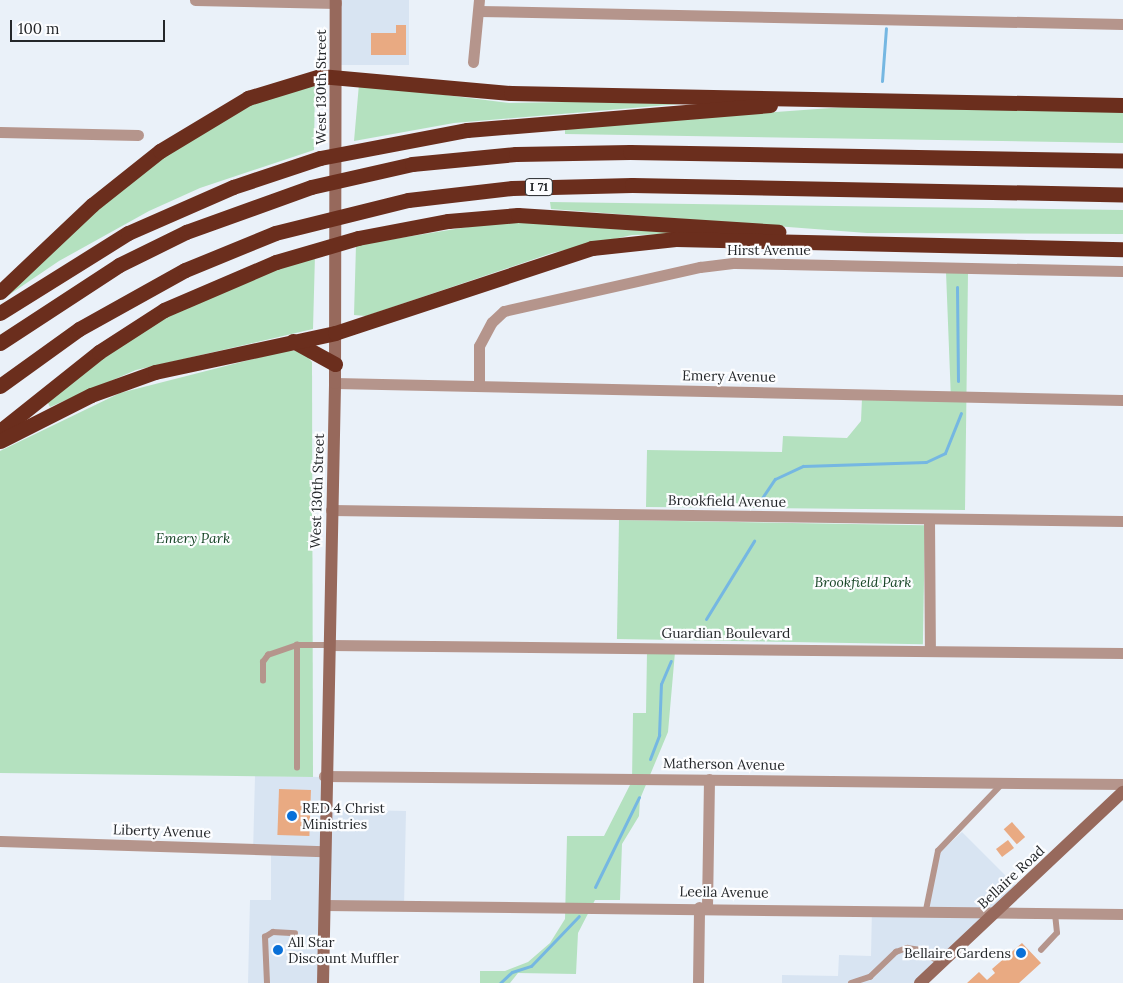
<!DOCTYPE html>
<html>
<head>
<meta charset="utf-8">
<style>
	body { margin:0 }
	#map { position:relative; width:1123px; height:983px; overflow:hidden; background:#eaf1f9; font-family:Lora,serif }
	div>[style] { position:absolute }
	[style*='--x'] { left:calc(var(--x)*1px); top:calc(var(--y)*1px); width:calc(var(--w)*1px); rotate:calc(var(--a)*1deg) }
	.built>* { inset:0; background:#d8e4f2; transform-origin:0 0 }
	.green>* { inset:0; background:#b4e1bf; transform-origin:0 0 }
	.stream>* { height:3px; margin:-1.5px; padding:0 1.5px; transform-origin:1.5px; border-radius:1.5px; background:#75b7e2 }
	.building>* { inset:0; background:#e9aa82; transform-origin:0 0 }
	.lane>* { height:5.5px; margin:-2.75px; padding:0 2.75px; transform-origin:2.75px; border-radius:2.75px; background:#b5958c }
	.street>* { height:11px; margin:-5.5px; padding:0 5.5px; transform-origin:5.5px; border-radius:5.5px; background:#b5958c }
	.secondary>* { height:12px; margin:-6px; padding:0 6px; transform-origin:6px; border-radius:6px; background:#97695c }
	.highway>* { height:15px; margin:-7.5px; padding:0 7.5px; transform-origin:7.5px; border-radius:7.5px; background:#6b2e1d }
	.dots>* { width:14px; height:14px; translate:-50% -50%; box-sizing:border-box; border:2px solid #fcfdff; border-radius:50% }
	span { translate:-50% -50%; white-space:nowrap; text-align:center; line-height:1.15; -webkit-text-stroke:4.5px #fcfdff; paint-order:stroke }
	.shield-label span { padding:1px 4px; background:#fcfdff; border:1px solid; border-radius:4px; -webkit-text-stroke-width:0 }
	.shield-label { font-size:12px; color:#24272a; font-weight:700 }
	.street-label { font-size:14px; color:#24272a }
	.park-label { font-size:14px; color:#164425; font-style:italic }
	.poi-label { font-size:14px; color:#24272a }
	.left { translate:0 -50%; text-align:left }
	.right { translate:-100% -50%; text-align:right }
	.scale { position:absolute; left:10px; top:20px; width:155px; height:22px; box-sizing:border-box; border:2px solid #24272a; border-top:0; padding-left:6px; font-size:15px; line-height:18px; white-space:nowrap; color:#24272a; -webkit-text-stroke:4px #fcfdff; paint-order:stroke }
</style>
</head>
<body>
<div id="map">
	<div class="built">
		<div style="left:331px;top:0;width:78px;height:65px"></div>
		<div style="clip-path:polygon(255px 776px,321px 777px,321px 809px,406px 811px,404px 907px,329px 908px,328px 983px,248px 983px,250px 900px,271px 900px,271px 854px,253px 853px)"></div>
		<div style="clip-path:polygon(962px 832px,1023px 893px,927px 983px,782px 983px,782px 975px,838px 976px,839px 955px,871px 956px,872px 907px,928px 908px,940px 852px)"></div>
	</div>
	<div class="green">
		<div style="clip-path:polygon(315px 83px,314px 150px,200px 188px,149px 211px,59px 261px,0 301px,73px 230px,170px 149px,261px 99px)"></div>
		<div style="clip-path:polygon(359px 84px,509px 103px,680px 100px,680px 104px,454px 123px,354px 141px)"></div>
		<div style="clip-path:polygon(845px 107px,1123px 112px,1123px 143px,565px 134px,565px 127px)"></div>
		<div style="clip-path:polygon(550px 202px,1123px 210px,1123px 234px,867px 233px,551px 209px)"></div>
		<div style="clip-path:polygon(499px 222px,556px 222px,717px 233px,632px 235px,552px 253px,366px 316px,354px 315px,356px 245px)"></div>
		<div style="clip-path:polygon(315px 255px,313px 329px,136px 370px,50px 407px,47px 401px,139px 332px,216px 291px)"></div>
		<div style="clip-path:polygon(946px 272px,968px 273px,965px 510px,646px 507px,647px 450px,782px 452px,783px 436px,847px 438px,861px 421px,862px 398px,951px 400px)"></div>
		<div style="clip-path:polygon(288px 350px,303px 352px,312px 362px,313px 777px,0 773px,0 451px,120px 393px)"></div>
		<div style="left:619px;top:520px;width:306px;height:119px;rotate:1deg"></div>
		<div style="clip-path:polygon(647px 652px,675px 652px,668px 732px,640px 799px,639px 816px,622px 844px,620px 900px,595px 900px,578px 933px,576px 974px,518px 973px,510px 983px,480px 983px,480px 971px,505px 971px,528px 962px,550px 943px,565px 919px,567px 836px,604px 836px,632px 781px,633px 713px,646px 713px)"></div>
	</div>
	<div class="stream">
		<div style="--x:882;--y:81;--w:53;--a:-85.7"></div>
		<div style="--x:957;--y:287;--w:94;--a:89.4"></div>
		<div style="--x:762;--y:498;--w:23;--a:-56"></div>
		<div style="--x:775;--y:479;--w:31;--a:-25"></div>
		<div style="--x:803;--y:466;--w:123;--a:-1.9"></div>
		<div style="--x:926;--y:462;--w:21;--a:-25"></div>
		<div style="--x:945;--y:453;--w:43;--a:-68.2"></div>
		<div style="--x:706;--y:619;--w:92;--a:-58.4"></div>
		<div style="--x:650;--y:759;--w:26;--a:-69"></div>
		<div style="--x:659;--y:735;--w:51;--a:-87.8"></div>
		<div style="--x:661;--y:684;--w:25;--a:-67"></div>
		<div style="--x:595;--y:887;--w:100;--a:-63.9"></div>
		<div style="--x:500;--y:983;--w:16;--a:-43"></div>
		<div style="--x:512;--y:972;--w:20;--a:-18"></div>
		<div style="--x:531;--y:966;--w:69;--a:-46.2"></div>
	</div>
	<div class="building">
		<div style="clip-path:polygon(396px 25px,406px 25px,406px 55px,371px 55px,371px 33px,396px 33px)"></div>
		<div style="left:279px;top:789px;width:32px;height:46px;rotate:2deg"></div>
		<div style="left:1012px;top:822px;width:20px;height:11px;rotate:49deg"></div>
		<div style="left:1008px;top:840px;width:10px;height:15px;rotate:53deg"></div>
		<div style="clip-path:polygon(1022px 943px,1041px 963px,1019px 983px,967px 983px,979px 972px,987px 980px,995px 973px,992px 969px)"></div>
	</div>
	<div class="lane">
		<div style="--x:263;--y:681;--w:19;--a:-90"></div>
		<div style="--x:263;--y:662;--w:9;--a:-54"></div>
		<div style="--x:268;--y:655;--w:31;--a:-19"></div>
		<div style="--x:297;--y:768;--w:123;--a:-90"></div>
		<div style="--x:297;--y:645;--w:32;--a:0"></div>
		<div style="--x:926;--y:910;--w:60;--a:-78.5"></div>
		<div style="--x:938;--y:851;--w:94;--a:-46.3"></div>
		<div style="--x:1041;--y:950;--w:23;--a:-47"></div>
		<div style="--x:1057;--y:933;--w:20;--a:-96"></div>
		<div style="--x:267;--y:983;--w:46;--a:-92.5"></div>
		<div style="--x:265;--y:937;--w:9;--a:-32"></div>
		<div style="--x:273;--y:932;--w:22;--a:3"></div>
		<div style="--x:851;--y:983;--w:20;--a:-18"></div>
		<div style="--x:870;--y:977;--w:36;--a:-44"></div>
		<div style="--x:896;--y:952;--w:12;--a:-20"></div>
		<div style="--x:907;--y:948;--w:14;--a:8"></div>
		<div style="--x:921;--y:950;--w:24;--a:33"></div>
	</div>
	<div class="street">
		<div style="--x:195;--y:0;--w:141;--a:1.2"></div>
		<div style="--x:479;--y:11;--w:644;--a:1.16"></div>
		<div style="--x:473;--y:62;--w:62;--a:-84.5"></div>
		<div style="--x:0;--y:132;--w:138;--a:1.2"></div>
		<div style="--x:335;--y:383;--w:788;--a:1.24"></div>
		<div style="--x:479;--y:386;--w:40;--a:-90"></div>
		<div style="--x:479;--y:346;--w:27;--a:-62"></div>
		<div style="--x:492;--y:322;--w:16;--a:-43"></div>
		<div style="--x:504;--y:311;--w:201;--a:-12.7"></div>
		<div style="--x:700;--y:267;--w:35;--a:-7"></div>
		<div style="--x:735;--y:263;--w:388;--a:1.2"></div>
		<div style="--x:331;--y:510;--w:792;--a:0.8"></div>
		<div style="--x:929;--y:519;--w:130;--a:89.6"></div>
		<div style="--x:329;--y:645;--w:794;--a:0.58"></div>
		<div style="--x:324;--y:776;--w:799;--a:0.57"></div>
		<div style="--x:0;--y:841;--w:324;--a:1.8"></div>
		<div style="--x:324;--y:905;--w:799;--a:0.65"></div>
		<div style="--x:707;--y:907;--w:128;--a:-89.1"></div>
		<div style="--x:698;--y:983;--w:76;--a:-89.2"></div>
	</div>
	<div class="secondary">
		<div style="--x:323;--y:983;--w:600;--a:-88.85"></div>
		<div style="--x:335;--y:383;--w:383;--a:-89.9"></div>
		<div style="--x:920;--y:983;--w:279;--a:-43.3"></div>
	</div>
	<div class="highway">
		<div style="--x:0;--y:292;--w:127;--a:-43.4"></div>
		<div style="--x:92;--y:205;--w:87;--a:-38.5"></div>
		<div style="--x:160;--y:151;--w:103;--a:-31.1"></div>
		<div style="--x:248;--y:98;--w:75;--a:-17"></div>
		<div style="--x:320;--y:76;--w:192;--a:5.1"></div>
		<div style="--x:511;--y:93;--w:612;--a:1.12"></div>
		<div style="--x:0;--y:313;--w:151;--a:-32"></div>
		<div style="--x:128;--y:233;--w:115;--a:-23.7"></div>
		<div style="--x:233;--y:187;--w:92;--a:-18.4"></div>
		<div style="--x:320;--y:158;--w:150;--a:-10.8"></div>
		<div style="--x:467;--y:130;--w:304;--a:-4.7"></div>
		<div style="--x:293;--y:341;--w:48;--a:28.7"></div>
		<div style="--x:0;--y:343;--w:142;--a:-33.2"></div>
		<div style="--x:119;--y:265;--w:75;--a:-26.2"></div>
		<div style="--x:186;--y:232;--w:133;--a:-19.8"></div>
		<div style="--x:311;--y:187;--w:104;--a:-12.8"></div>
		<div style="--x:412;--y:164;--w:104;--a:-5.5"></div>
		<div style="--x:516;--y:154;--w:114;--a:-1"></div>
		<div style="--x:630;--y:152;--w:493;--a:1"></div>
		<div style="--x:0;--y:386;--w:97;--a:-35.8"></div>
		<div style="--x:79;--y:329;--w:121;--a:-29.1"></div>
		<div style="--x:185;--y:270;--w:97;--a:-22.3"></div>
		<div style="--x:275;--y:233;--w:137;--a:-13.9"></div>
		<div style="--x:408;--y:200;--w:105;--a:-6.6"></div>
		<div style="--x:512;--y:188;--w:120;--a:-1.4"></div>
		<div style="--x:632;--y:185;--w:491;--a:1.1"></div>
		<div style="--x:0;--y:431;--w:127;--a:-38.6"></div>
		<div style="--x:99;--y:352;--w:77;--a:-32.9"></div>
		<div style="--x:164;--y:310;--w:122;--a:-23.2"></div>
		<div style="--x:276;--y:262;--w:85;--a:-16.3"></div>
		<div style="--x:358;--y:238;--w:92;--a:-10.7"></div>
		<div style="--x:448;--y:221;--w:70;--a:-4.9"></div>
		<div style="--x:518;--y:215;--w:261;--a:3.7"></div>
		<div style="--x:0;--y:441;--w:102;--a:-26.8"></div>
		<div style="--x:91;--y:395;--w:68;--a:-19.8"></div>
		<div style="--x:155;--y:372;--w:184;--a:-12.2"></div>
		<div style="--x:335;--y:333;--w:271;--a:-18.3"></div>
		<div style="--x:592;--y:248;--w:84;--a:-6.1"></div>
		<div style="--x:676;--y:239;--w:447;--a:1.3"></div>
	</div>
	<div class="dots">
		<div style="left:292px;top:816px;background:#0970d8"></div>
		<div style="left:278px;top:950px;background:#0970d8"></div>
		<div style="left:1021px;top:953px;background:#0970d8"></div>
	</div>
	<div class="shield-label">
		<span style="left:539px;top:187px">I 71</span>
	</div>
	<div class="street-label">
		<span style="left:321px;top:87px;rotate:-90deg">West 130th Street</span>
		<span style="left:769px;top:250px">Hirst Avenue</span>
		<span style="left:729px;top:376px;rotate:1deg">Emery Avenue</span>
		<span style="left:317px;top:491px;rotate:-88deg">West 130th Street</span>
		<span style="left:727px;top:501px;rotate:1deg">Brookfield Avenue</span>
		<span style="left:726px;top:633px">Guardian Boulevard</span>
		<span style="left:724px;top:764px;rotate:1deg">Matherson Avenue</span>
		<span style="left:162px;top:831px;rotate:2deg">Liberty Avenue</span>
		<span style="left:1011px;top:877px;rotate:-43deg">Bellaire Road</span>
		<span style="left:724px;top:892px;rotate:1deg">Leeila Avenue</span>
	</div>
	<div class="park-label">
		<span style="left:193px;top:538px">Emery Park</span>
		<span style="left:863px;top:582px">Brookfield Park</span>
	</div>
	<div class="poi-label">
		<span class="left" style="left:302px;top:816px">RED 4 Christ<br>Ministries</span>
		<span class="left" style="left:288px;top:950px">All Star<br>Discount Muffler</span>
		<span class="right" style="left:1011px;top:953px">Bellaire Gardens</span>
	</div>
	<div class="scale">100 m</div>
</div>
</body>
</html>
